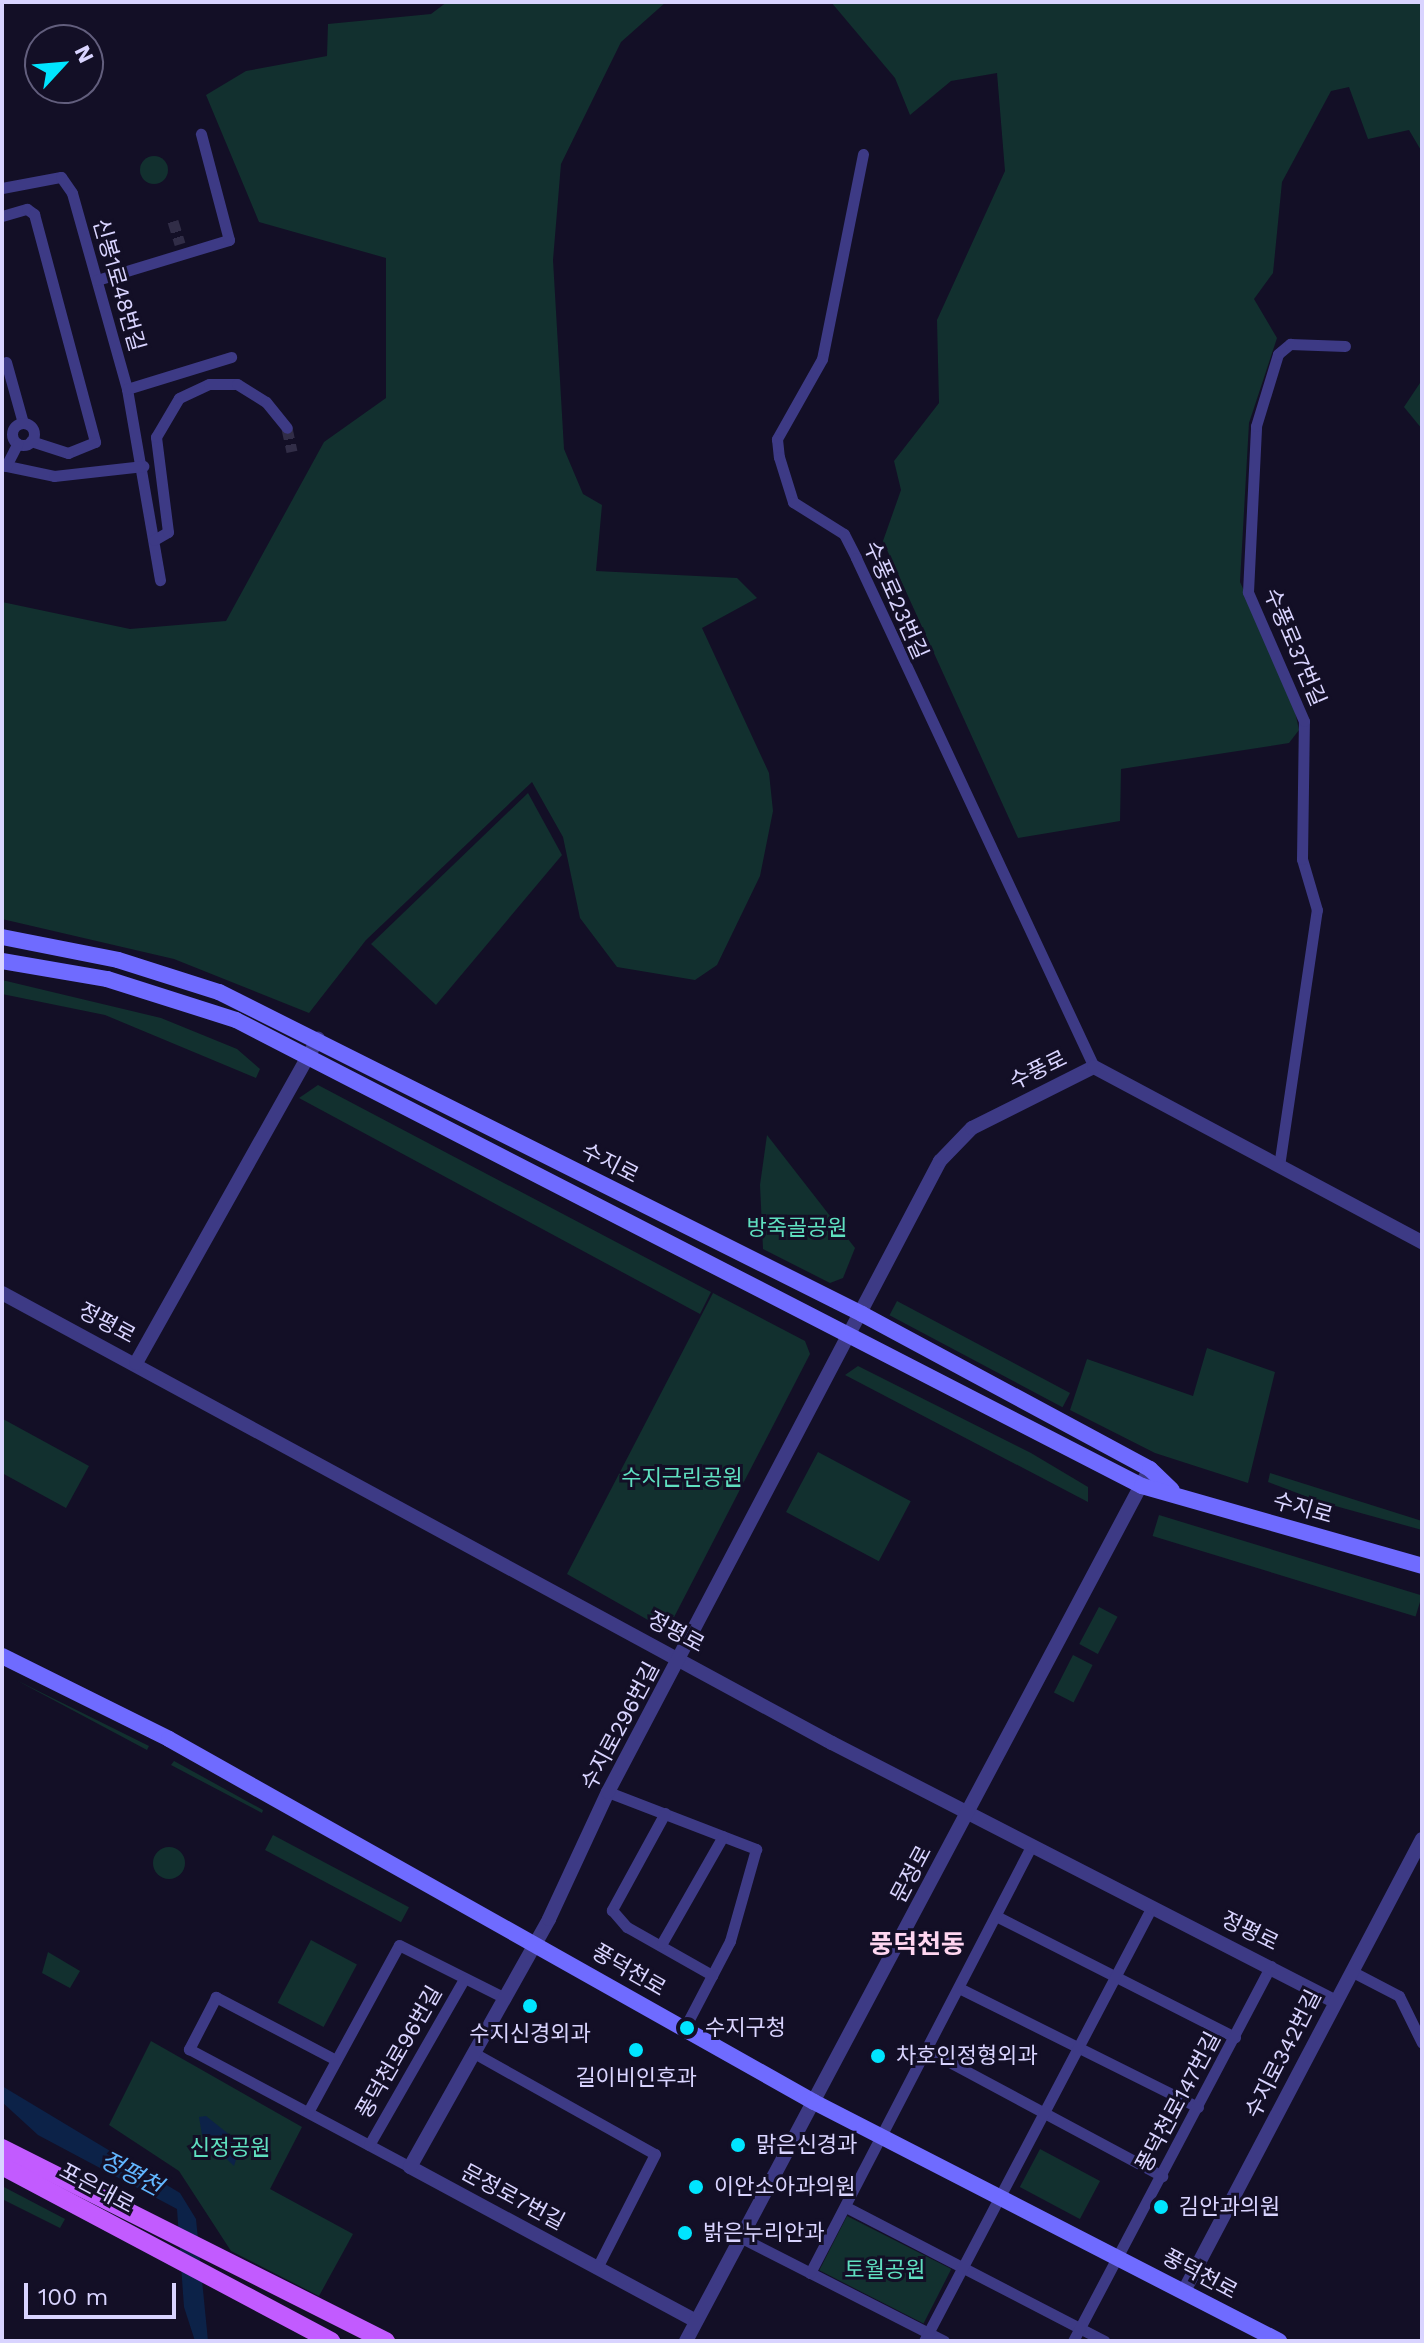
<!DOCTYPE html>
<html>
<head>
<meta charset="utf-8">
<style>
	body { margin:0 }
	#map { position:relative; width:1424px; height:2343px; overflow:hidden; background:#130f26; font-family:"Work Sans","Noto Sans KR",sans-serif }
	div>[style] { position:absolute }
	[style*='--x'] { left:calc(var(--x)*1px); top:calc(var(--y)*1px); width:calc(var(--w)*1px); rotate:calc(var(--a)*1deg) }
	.green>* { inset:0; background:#12302f; transform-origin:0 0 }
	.round { border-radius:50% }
	.water>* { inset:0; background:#0c2248 }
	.minor-tunnel>* { height:11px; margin-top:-5.5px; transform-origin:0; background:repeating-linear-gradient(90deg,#312d47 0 11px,transparent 0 16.5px) }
	.minor>* { height:11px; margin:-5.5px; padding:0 5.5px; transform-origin:5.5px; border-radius:5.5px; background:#3d3a85 }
	.minor>.ring { margin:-5.5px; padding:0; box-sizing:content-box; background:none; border:11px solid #3d3a85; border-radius:50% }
	.tertiary>* { height:14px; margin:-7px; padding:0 7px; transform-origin:7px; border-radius:7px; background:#3d3a85 }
	.secondary>* { height:16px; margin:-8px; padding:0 8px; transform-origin:8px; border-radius:8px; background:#6f6bff }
	.primary>* { height:18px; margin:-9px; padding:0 9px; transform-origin:9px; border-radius:9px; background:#c25bff }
	.dots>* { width:22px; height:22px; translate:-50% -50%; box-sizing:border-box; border:4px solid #130f26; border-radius:50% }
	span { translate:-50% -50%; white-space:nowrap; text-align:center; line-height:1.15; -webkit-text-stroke:6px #130f26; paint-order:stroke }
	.street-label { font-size:22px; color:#d9d4ff }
	.park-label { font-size:22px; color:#5fe0c0 }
	.poi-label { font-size:22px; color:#d9d4ff }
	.left { translate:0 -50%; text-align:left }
	.water-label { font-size:24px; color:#62b6ff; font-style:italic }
	.quarter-label { font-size:26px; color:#ffd6f0; font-weight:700 }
	.frame { position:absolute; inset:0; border:4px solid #d9d4ff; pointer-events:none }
	.north { position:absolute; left:24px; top:24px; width:80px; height:80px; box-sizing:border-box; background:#130f26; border:2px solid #625e7d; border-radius:50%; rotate:64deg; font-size:22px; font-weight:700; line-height:32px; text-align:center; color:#d9d4ff }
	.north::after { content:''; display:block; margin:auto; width:28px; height:36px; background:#00e5ff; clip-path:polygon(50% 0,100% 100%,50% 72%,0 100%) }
	.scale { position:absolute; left:24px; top:2283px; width:152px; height:36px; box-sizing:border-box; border:4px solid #d9d4ff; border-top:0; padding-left:10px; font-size:24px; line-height:28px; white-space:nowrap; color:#d9d4ff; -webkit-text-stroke:6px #130f26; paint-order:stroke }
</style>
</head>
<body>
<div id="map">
	<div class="green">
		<div style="clip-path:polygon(447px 2px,666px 2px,621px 42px,561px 164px,553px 260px,564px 449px,583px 494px,602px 505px,596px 571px,737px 578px,757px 598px,702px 628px,769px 773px,773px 811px,760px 876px,717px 965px,695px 980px,617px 967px,580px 918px,563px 837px,532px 782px,366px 940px,309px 1013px,174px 959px,2px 919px,2px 602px,130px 629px,226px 621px,324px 442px,386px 398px,386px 258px,259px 222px,206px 95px,246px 71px,327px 56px,328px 24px,431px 14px)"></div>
		<div style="clip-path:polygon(831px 2px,1422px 2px,1422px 152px,1409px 130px,1368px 139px,1349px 87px,1331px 91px,1282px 182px,1273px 273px,1254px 299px,1277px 338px,1249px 423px,1240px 582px,1291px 693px,1299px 730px,1289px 743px,1121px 769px,1120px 821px,1018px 838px,883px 541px,901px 490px,894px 461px,939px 403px,937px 320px,1005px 171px,997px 73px,951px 81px,910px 115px,895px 78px)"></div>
		<div class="round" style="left:140px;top:156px;width:28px;height:28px"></div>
		<div style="clip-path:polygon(1422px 380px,1422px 429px,1404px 407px)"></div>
		<div style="clip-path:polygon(528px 793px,562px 855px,436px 1005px,371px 944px)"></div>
		<div style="clip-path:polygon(2px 980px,161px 1018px,237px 1049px,260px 1069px,256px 1078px,105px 1015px,2px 994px)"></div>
		<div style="clip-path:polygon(318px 1085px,711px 1292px,700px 1314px,299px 1098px)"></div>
		<div style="clip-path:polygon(767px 1135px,855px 1248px,843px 1278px,830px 1283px,763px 1249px,760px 1185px)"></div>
		<div style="clip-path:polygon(713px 1293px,805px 1341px,810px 1354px,671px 1623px,655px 1624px,567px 1574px)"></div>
		<div style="left:897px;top:1301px;width:196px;height:16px;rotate:28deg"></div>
		<div style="clip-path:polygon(1207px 1348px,1275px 1372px,1248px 1483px,1155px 1453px,1070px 1410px,1087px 1359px,1193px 1396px)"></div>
		<div style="clip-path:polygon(858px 1366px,1031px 1453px,1088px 1487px,1088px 1502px,845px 1375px)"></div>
		<div style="clip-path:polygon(3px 1419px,89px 1466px,66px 1508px,2px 1473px)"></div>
		<div style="left:818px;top:1452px;width:105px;height:68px;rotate:28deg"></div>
		<div style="clip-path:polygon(1270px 1473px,1422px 1521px,1422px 1530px,1321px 1502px,1268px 1482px)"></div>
		<div style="left:1159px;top:1515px;width:275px;height:22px;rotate:17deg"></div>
		<div style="left:1099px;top:1607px;width:21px;height:42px;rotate:28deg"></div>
		<div style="left:1073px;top:1655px;width:22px;height:42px;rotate:27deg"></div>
		<div style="clip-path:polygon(16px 1680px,149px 1746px,147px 1750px)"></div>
		<div style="clip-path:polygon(174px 1761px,263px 1810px,262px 1813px,171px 1765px)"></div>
		<div style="left:273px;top:1835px;width:154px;height:17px;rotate:28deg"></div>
		<div class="round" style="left:153px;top:1847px;width:32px;height:32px"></div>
		<div style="left:311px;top:1940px;width:52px;height:71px;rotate:28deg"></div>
		<div style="clip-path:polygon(48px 1952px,80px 1971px,70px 1988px,42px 1973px)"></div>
		<div style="clip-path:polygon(151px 2041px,302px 2127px,270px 2189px,353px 2234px,319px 2296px,231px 2251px,179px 2171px,109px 2125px)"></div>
		<div style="left:1040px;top:2149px;width:68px;height:43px;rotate:28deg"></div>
		<div style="clip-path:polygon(2px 2186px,65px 2219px,60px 2228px,2px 2199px)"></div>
		<div style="left:847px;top:2216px;width:117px;height:61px;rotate:27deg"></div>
	</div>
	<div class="water">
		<div style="clip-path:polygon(2px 2086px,180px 2193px,196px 2219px,208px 2341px,195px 2341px,184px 2307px,177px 2209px,38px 2135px,2px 2102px)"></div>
		<div style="clip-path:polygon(206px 2116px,241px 2144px,234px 2166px,202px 2135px,199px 2117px)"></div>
	</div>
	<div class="minor-tunnel">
		<div style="--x:173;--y:221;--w:24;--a:73"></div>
		<div style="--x:287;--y:428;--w:24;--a:78"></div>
	</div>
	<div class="minor">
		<div style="--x:863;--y:154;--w:209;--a:101.3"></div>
		<div style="--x:822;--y:359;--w:92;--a:119.4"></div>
		<div style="--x:777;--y:439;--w:18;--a:84"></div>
		<div style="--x:779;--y:457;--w:47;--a:72.7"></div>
		<div style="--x:793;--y:502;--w:60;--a:32.1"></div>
		<div style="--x:844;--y:534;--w:27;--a:63"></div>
		<div style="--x:856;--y:558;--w:562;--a:64.94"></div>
		<div style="--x:2;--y:188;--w:60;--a:-10.6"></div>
		<div style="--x:61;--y:177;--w:19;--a:55"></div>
		<div style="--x:72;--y:193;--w:204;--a:74.3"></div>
		<div style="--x:127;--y:389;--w:194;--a:80.2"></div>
		<div style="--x:2;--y:216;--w:26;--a:-16"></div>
		<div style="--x:27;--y:209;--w:9;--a:36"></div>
		<div style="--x:34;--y:214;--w:236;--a:75"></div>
		<div style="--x:95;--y:442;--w:29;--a:158"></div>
		<div style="--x:68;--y:453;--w:39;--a:-162"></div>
		<div style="--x:97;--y:280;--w:138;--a:-16.9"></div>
		<div style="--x:229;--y:240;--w:110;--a:-104.8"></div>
		<div style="--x:6;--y:362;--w:63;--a:74.4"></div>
		<div style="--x:127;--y:389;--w:109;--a:-17.1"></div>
		<div class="ring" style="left:12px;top:423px;width:11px;height:11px"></div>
		<div style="--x:2;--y:465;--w:53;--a:11.9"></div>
		<div style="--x:54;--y:476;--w:90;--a:-6.4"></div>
		<div style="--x:6;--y:466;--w:25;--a:-63"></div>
		<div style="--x:154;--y:540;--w:16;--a:-30"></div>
		<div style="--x:168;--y:532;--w:96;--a:-97.2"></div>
		<div style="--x:156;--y:437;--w:45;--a:-59.5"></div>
		<div style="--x:179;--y:398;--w:33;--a:-25"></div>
		<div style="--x:209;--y:384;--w:28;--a:0"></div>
		<div style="--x:237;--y:384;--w:34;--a:32"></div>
		<div style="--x:266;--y:402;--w:33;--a:51"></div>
		<div style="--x:1279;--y:1166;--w:259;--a:-81.6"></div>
		<div style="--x:1317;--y:910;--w:53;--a:-106.4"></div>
		<div style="--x:1302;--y:859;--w:138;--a:-89.2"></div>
		<div style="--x:1304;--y:721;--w:141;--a:-113.5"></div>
		<div style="--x:1248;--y:592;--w:166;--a:-87.2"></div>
		<div style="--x:1256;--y:426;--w:75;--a:-73"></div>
		<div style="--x:1278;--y:354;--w:16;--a:-40"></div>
		<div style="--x:1290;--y:344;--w:55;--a:2.1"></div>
		<div style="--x:608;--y:1792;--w:159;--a:21.1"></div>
		<div style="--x:756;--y:1849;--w:96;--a:105.8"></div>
		<div style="--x:730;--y:1941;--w:97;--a:117.6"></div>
		<div style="--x:665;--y:1813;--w:111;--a:118.7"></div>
		<div style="--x:612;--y:1910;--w:23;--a:49"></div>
		<div style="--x:627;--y:1927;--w:98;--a:29.5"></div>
		<div style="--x:996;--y:1916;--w:268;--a:26.9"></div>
		<div style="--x:662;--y:1943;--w:123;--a:-60.3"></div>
		<div style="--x:1351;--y:1971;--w:54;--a:27.5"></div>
		<div style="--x:1399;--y:1996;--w:52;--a:63.9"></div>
		<div style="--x:959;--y:1988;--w:267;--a:26.5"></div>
		<div style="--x:927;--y:2050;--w:267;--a:28.2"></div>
		<div style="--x:474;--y:2053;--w:207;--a:29.2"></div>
		<div style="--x:655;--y:2154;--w:128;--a:117"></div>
		<div style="--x:336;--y:2060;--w:136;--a:-152.3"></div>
		<div style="--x:216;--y:1997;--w:59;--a:117.4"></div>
		<div style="--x:189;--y:2049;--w:251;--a:28.1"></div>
		<div style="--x:308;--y:2112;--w:190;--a:-61.4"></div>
		<div style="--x:399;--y:1945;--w:119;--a:26.6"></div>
		<div style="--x:369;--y:2145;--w:191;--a:-60.2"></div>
		<div style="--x:846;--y:2207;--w:291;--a:27.4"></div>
		<div style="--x:740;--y:2237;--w:229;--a:27"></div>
		<div style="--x:810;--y:2273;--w:482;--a:-62.6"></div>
		<div style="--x:924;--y:2341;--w:489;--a:-62.3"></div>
		<div style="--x:1073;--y:2341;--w:424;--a:-62.2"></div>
	</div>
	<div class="tertiary">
		<div style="--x:2;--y:1293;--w:944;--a:28.47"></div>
		<div style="--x:832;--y:1743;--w:564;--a:27.2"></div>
		<div style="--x:136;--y:1363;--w:372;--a:-60.7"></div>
		<div style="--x:1184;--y:2291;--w:511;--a:-62.23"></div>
		<div style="--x:696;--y:2321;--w:325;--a:-151.7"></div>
		<div style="--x:410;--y:2167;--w:284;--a:-60.7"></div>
		<div style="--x:549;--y:1919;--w:140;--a:-65.1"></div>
		<div style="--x:608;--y:1792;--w:713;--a:-62.25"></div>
		<div style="--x:940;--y:1161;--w:46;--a:-45.9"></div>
		<div style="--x:972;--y:1128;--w:136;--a:-26.6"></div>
		<div style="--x:1094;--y:1067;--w:372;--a:28.1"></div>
		<div style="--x:686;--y:2341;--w:980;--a:-62"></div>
	</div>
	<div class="secondary">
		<div style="--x:2;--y:937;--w:118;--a:11.2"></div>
		<div style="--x:118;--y:960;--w:106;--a:17.6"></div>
		<div style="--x:219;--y:992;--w:719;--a:26.6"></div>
		<div style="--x:862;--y:1314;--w:327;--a:28.3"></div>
		<div style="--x:1150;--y:1469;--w:30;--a:44"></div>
		<div style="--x:2;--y:961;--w:107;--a:9.7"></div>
		<div style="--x:107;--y:979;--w:135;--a:17.6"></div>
		<div style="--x:236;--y:1020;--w:1019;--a:27.22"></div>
		<div style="--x:1142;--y:1486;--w:291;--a:15.9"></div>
		<div style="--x:2;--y:1656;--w:186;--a:26.4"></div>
		<div style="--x:169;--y:1739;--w:740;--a:29.37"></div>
		<div style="--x:814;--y:2102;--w:523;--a:27.2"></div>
	</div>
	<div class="primary">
		<div style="--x:2;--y:2148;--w:430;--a:26.7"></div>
		<div style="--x:2;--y:2166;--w:373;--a:28"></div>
	</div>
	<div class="dots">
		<div style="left:530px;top:2006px;background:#00e5ff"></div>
		<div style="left:687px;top:2028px;background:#00e5ff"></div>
		<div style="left:636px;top:2050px;background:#00e5ff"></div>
		<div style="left:878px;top:2056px;background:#00e5ff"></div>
		<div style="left:738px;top:2145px;background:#00e5ff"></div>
		<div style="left:696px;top:2187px;background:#00e5ff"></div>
		<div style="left:1161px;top:2207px;background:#00e5ff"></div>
		<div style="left:685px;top:2233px;background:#00e5ff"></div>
	</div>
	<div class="street-label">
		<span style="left:119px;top:285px;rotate:74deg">신봉1로48번길</span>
		<span style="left:896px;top:600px;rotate:66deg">수풍로23번길</span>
		<span style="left:1295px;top:647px;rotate:67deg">수풍로37번길</span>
		<span style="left:1038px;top:1070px;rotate:-26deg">수풍로</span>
		<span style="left:610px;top:1163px;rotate:27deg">수지로</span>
		<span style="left:107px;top:1323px;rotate:28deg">정평로</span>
		<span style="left:1303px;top:1508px;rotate:16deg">수지로</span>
		<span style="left:676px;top:1632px;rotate:28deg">정평로</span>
		<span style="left:620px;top:1726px;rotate:-62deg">수지로296번길</span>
		<span style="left:911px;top:1874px;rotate:-62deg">문정로</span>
		<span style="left:1250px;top:1931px;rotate:26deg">정평로</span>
		<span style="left:629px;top:1970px;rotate:30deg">풍덕천로</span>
		<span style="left:399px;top:2052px;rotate:-60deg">풍덕천로96번길</span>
		<span style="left:1283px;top:2054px;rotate:-63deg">수지로342번길</span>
		<span style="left:1178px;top:2102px;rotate:-62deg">풍덕천로147번길</span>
		<span style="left:97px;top:2188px;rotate:28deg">포은대로</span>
		<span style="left:513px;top:2197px;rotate:28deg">문정로7번길</span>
		<span style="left:1200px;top:2274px;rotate:28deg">풍덕천로</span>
	</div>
	<div class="park-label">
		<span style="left:797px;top:1228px">방죽골공원</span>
		<span style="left:682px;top:1478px">수지근린공원</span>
		<span style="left:230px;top:2148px">신정공원</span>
		<span style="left:885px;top:2270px">토월공원</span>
	</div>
	<div class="poi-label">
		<span class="left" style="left:705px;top:2028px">수지구청</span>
		<span style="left:530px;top:2034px">수지신경외과</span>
		<span class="left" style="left:896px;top:2056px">차호인정형외과</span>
		<span style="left:636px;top:2078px">길이비인후과</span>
		<span class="left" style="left:756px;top:2145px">맑은신경과</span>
		<span class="left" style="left:714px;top:2187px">이안소아과의원</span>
		<span class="left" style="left:1179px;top:2207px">김안과의원</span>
		<span class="left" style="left:703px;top:2233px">밝은누리안과</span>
	</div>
	<div class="water-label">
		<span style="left:131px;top:2174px;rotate:28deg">정평천</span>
	</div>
	<div class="quarter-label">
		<span style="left:917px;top:1945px">풍덕천동</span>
	</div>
	<div class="frame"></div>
	<div class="north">N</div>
	<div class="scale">100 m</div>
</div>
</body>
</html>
